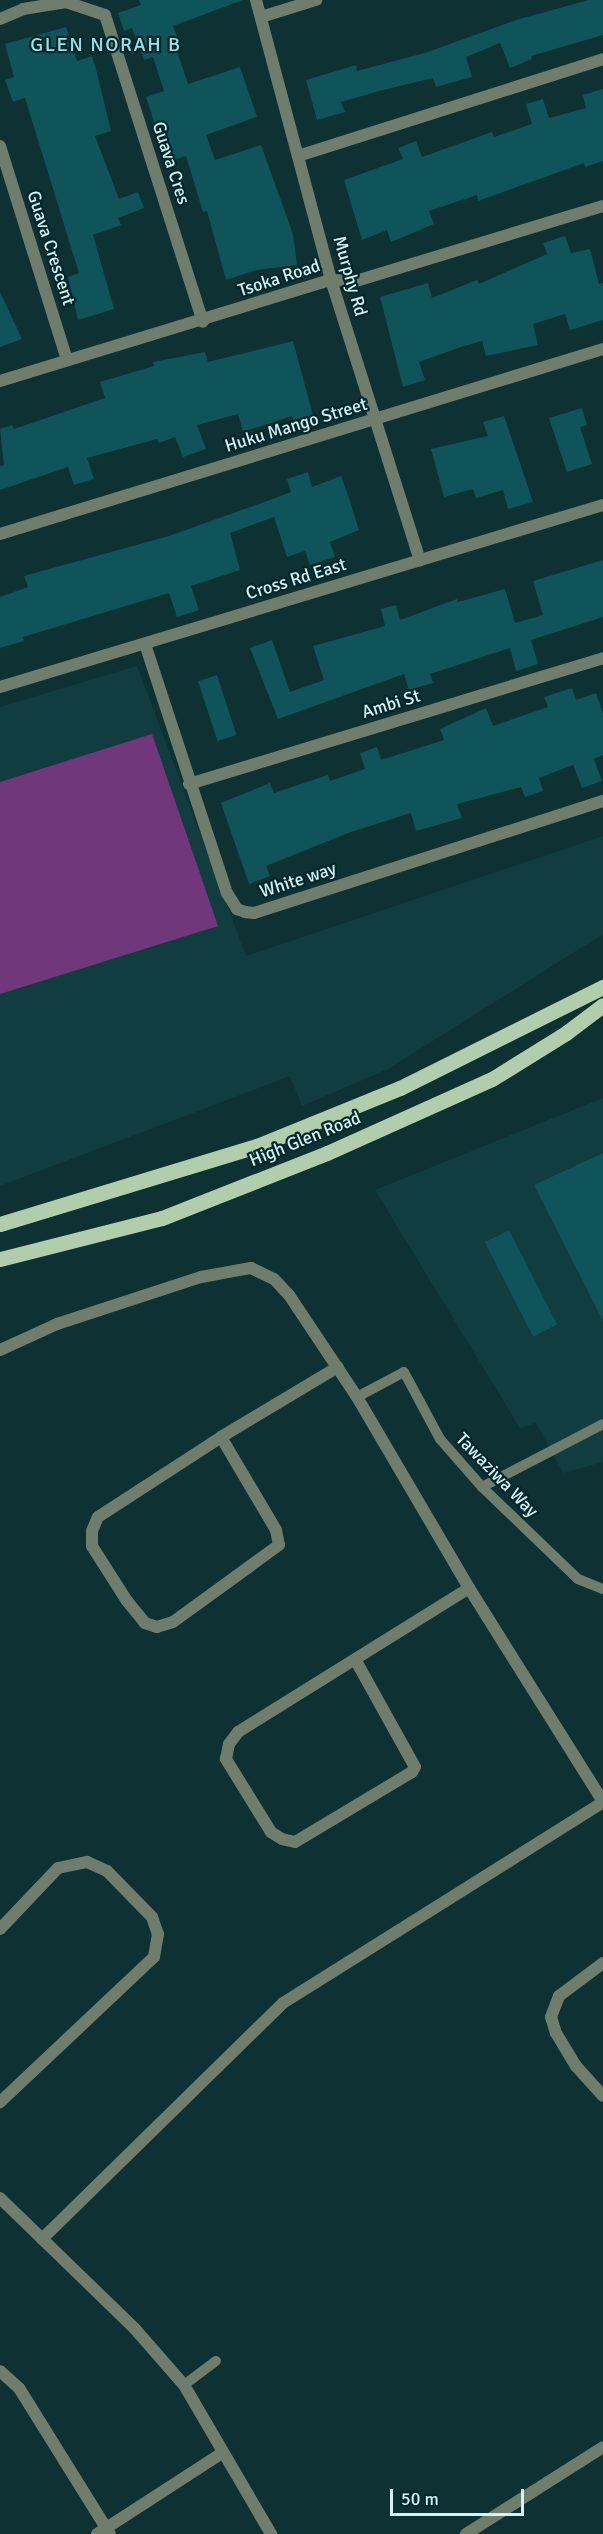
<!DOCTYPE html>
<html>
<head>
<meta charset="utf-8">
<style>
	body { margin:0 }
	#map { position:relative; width:603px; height:2534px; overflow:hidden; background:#0e3134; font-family:Signika,sans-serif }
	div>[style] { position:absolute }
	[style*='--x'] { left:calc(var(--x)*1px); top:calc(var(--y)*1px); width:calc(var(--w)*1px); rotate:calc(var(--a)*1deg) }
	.built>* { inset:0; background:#113d40 }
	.green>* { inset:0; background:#71377b }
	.building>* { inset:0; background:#0e5458; transform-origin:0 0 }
	.lane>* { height:10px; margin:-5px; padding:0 5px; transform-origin:5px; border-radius:5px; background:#6e7d6c }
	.street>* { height:12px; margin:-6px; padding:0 6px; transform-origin:6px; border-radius:6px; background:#6e7d6c }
	.primary>* { height:15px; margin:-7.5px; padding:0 7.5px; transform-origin:7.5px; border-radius:7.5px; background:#b0ceac }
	span { translate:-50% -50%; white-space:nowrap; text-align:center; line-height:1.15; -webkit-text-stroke:4.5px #03272a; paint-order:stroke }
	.street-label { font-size:18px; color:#d3f3f5 }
	.neighbourhood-label { font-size:20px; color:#9de0e5; letter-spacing:1.5px }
	.scale { position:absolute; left:390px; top:2489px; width:134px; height:27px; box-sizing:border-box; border:3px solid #d3f3f5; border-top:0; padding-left:8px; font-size:18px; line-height:21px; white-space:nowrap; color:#d3f3f5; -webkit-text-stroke:4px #03272a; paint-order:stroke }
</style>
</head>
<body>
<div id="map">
	<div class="built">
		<div style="clip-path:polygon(137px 666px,246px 956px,603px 836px,603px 934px,388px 1069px,302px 1106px,290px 1076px,0 1186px,0 707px)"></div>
		<div style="clip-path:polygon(603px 1098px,603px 1462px,563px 1473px,536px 1423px,520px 1428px,375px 1190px)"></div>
	</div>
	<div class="green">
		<div style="clip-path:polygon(152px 734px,218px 926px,0 994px,0 782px)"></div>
	</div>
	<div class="building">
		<div style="clip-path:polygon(139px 0,243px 0,173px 26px,181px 46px,176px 48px,188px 84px,240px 67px,257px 117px,206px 135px,215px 160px,261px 145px,293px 234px,297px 265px,256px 270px,226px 280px,207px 211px,203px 212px,186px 156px,167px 162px,146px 97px,164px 91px,153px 57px,144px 60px,132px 28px,124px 31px,118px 13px,141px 5px)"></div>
		<div style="clip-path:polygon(589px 0,603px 0,603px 35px,531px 56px,532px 59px,510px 68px,500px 43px,466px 57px,472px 77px,436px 87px,433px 78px,379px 91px,341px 102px,345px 112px,317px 120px,306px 80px,356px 65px,357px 71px,425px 53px,516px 20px)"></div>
		<div style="clip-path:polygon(66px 27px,77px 61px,92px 56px,97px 73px,111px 131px,95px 136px,119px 199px,138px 192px,144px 208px,118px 218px,121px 225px,93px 235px,114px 309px,78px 320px,68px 277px,79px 273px,25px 98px,13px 102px,5px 80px,14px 77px,5px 44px)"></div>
		<div style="clip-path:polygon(603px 89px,603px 161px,585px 167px,584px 163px,478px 201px,477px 195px,429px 211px,434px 224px,391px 242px,387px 230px,362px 240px,344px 180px,403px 159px,398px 148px,416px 141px,422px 157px,492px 132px,494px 137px,532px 124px,526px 104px,543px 99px,549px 118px,586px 108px,583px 95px)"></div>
		<div style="clip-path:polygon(565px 236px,571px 253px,590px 249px,599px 284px,603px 283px,603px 320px,570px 330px,565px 314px,533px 324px,538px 345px,486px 356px,482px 341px,461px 347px,419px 362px,425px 380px,403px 387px,380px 297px,428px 283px,432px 298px,477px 280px,479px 284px,547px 254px,543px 243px)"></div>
		<div style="clip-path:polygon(0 292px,22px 339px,0 347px)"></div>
		<div style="clip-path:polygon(293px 341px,313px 415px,293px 420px,292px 416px,243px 432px,238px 414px,197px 425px,206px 449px,183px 457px,175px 437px,159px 443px,157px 439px,87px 458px,94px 479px,74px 485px,68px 467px,0 490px,0 466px,4px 465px,0 429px,12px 425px,14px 429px,105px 398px,100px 382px,154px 366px,153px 362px,205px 352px,208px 362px)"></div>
		<div style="clip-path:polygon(582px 408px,587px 425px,580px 427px,592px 464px,567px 472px,549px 418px)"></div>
		<div style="clip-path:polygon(504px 416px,533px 502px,508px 509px,503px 490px,476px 498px,473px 489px,444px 497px,431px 449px,488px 436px,483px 422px)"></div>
		<div style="clip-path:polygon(308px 472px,312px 487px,341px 476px,349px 498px,359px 530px,330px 542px,335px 557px,310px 565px,305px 551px,287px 557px,274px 517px,230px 533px,240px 570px,191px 586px,199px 610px,177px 617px,169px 593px,23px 637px,24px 641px,0 648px,0 597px,28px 587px,24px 576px,169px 536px,267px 501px,291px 492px,287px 479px)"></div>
		<div style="clip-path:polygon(603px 560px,603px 617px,531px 640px,538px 664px,516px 671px,510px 648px,430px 674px,433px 683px,409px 690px,404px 674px,278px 719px,250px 648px,272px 640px,290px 692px,324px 680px,313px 646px,385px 626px,381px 609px,396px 605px,400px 620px,457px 599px,458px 602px,505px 589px,515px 623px,543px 615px,533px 581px)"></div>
		<div style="left:217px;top:675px;width:63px;height:20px;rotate:72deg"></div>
		<div style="clip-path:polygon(572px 688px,576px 700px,596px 693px,603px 713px,603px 755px,594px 759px,602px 781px,582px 788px,573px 765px,539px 778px,543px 791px,525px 797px,521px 787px,457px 804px,462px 818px,416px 831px,411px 813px,348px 833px,266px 866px,270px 876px,249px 884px,221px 803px,270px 783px,274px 793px,328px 775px,330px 781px,365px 769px,360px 753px,377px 747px,381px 760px,444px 740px,440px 729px,486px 708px,493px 726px,548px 707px,544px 697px)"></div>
		<div style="clip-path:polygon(603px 1153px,603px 1321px,534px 1185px)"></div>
		<div style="left:509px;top:1230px;width:106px;height:27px;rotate:63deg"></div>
	</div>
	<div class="lane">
		<div style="--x:357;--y:1397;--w:53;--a:-28"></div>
		<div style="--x:404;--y:1372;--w:76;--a:61.8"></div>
		<div style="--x:440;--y:1439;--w:64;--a:48.8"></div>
		<div style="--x:482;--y:1487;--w:133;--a:43.8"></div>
		<div style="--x:578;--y:1579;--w:27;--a:22"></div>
		<div style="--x:482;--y:1487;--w:136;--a:-27.5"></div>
		<div style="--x:184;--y:2385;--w:40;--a:-37"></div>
	</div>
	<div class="street">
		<div style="--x:256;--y:0;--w:290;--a:75"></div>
		<div style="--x:331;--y:280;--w:294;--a:72.4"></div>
		<div style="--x:261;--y:17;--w:58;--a:-17.2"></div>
		<div style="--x:0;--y:19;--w:25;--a:-23"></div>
		<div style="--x:23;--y:9;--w:44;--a:-9.2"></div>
		<div style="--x:66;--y:2;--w:41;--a:18.4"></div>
		<div style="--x:105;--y:15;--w:322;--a:72.3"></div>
		<div style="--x:0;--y:146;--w:224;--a:72.6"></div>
		<div style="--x:298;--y:156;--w:320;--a:-17.6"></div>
		<div style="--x:0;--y:381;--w:346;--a:-17"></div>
		<div style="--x:331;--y:280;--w:25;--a:2"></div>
		<div style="--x:356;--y:281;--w:258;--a:-16.9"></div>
		<div style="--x:0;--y:534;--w:631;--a:-17.06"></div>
		<div style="--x:145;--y:644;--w:262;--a:71.8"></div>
		<div style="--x:227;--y:893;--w:19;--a:58"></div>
		<div style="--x:237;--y:909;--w:9;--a:21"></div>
		<div style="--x:245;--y:912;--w:9;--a:6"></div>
		<div style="--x:254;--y:913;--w:367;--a:-17.8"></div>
		<div style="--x:0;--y:687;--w:630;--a:-16.8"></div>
		<div style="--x:189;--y:784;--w:433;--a:-16.9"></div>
		<div style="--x:0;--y:1350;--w:63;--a:-24.5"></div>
		<div style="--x:57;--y:1324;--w:151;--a:-18.1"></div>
		<div style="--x:201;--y:1277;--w:51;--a:-10.2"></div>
		<div style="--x:251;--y:1268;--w:25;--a:26"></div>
		<div style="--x:274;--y:1279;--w:22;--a:47"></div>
		<div style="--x:289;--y:1295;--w:123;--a:56.3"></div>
		<div style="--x:357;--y:1397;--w:221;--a:59.6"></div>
		<div style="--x:469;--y:1588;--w:252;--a:57.9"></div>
		<div style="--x:221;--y:1437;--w:108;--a:59.4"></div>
		<div style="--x:276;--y:1530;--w:15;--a:79"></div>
		<div style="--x:279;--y:1545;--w:131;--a:144"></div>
		<div style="--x:173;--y:1622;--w:17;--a:163"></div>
		<div style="--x:157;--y:1627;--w:13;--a:-162"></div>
		<div style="--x:145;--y:1623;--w:28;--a:-129"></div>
		<div style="--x:127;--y:1601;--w:65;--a:-122.5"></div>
		<div style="--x:92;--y:1546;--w:15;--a:-90"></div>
		<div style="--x:92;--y:1531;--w:15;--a:-67"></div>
		<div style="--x:98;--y:1517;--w:147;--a:-33"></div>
		<div style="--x:221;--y:1437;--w:136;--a:-30.9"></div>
		<div style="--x:356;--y:1661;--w:121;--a:60.9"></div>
		<div style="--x:415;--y:1767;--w:6;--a:121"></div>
		<div style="--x:412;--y:1772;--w:136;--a:149.1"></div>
		<div style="--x:295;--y:1842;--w:13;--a:-167"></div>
		<div style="--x:282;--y:1839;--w:13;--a:-148"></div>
		<div style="--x:271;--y:1832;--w:86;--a:-121.7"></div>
		<div style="--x:226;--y:1759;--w:15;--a:-79"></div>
		<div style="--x:229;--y:1744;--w:15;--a:-53"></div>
		<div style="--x:238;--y:1732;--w:272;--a:-31.9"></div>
		<div style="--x:0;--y:1929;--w:84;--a:-46.4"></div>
		<div style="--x:58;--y:1868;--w:30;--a:-12"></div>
		<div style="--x:87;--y:1862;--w:22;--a:24"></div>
		<div style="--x:107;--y:1871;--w:64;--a:45.6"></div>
		<div style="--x:152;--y:1917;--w:18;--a:71"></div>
		<div style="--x:158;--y:1934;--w:23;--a:100"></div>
		<div style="--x:154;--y:1957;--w:212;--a:136.7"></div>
		<div style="--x:603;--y:1963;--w:55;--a:143.1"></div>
		<div style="--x:559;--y:1996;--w:22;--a:111"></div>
		<div style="--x:551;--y:2017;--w:17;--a:73"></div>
		<div style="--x:556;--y:2033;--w:39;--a:59"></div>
		<div style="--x:576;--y:2066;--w:40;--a:48"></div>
		<div style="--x:0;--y:2198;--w:188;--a:44.1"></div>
		<div style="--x:135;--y:2329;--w:74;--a:48.8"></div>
		<div style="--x:184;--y:2385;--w:173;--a:59.7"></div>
		<div style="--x:42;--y:2239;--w:337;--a:-44.4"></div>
		<div style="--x:283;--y:2003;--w:378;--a:-32.1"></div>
		<div style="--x:0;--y:2371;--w:25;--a:42"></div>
		<div style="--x:19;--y:2388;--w:172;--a:58.1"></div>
		<div style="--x:97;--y:2534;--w:149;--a:-32.9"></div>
		<div style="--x:466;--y:2534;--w:162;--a:-32.4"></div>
	</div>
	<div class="primary">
		<div style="--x:0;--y:1224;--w:269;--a:-16.9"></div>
		<div style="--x:257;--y:1146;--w:154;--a:-22.1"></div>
		<div style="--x:400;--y:1088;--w:227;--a:-26.5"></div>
		<div style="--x:0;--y:1259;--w:167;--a:-14.2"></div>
		<div style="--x:162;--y:1218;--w:177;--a:-21.5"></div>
		<div style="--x:327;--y:1153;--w:181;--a:-24.2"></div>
		<div style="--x:492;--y:1079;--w:87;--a:-31.9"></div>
		<div style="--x:566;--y:1033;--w:46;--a:-37.1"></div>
	</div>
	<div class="street-label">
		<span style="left:171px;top:163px;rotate:72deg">Guava Cres</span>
		<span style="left:51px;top:248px;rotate:72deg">Guava Crescent</span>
		<span style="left:350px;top:276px;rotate:74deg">Murphy Rd</span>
		<span style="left:279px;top:278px;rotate:-18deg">Tsoka Road</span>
		<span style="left:296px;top:425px;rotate:-17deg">Huku Mango Street</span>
		<span style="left:296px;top:579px;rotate:-17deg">Cross Rd East</span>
		<span style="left:391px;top:704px;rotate:-17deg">Ambi St</span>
		<span style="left:298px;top:880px;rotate:-18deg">White way</span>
		<span style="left:305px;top:1139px;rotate:-22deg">High Glen Road</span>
		<span style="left:497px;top:1475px;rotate:46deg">Tawaziwa Way</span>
	</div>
	<div class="neighbourhood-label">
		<span style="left:106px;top:44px">GLEN NORAH B</span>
	</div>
	<div class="scale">50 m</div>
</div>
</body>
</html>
